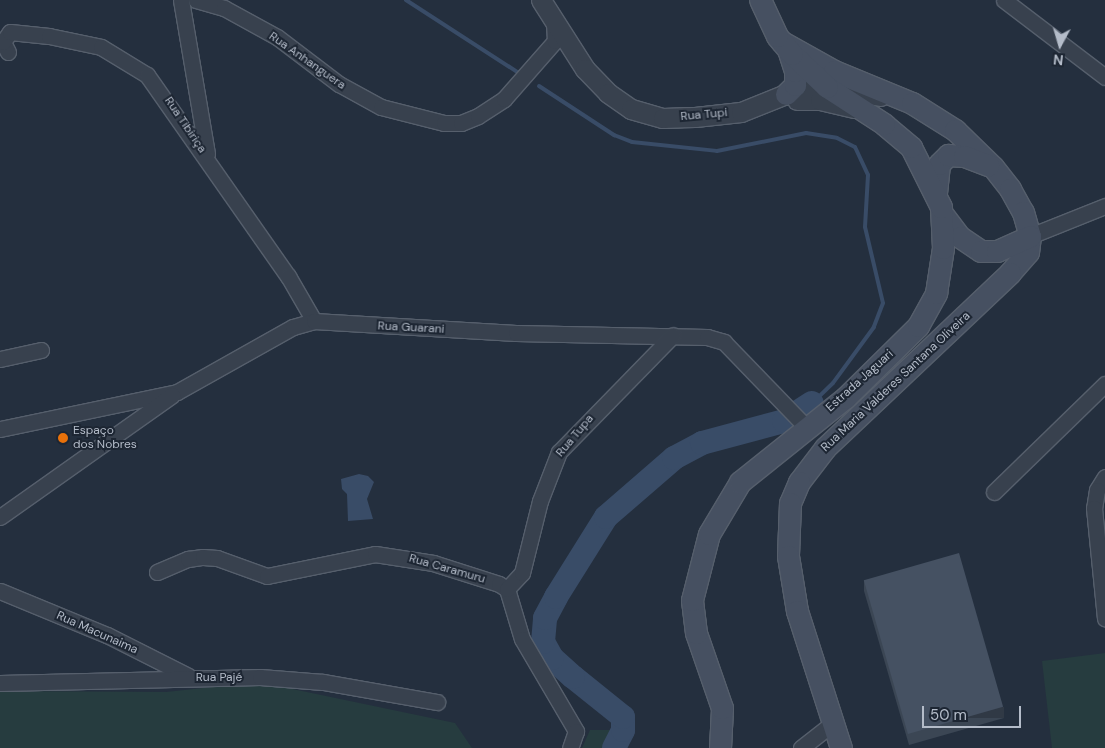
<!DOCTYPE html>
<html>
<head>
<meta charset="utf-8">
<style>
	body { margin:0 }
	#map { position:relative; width:1105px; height:748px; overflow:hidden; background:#242f3e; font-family:"DM Sans",sans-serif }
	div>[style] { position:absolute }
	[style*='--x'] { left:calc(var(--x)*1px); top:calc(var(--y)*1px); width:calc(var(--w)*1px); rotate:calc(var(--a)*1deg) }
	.green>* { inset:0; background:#263c3f }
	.water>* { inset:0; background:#394c67 }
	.stream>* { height:4px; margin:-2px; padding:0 2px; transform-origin:2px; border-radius:2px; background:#394c67 }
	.river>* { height:24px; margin:-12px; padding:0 12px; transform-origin:12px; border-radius:12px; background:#394c67 }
	.roads { filter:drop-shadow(1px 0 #565f6c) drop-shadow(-1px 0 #565f6c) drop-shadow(0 1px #565f6c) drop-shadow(0 -1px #565f6c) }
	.minor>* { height:15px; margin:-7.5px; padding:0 7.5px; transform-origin:7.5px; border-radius:7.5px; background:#38414e }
	.tertiary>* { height:19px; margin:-9.5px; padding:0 9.5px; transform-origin:9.5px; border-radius:9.5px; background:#38414e }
	.secondary>* { height:21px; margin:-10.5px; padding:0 10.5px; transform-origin:10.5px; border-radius:10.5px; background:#465061 }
	.wall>* { inset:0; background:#3b4654 }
	.shaded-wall>* { inset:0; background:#303945; transform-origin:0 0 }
	.building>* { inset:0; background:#455162; transform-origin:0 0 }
	.dots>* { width:14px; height:14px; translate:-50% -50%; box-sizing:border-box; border:2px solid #1d2633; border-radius:50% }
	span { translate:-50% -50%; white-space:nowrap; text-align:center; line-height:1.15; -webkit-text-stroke:4px #1d2633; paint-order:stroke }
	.street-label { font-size:12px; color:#b4bcc9 }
	.poi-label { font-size:12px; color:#b4bcc9 }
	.left { translate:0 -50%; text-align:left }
	.north { position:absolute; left:1035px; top:20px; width:50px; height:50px; -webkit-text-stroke:4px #1d2633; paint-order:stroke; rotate:186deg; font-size:14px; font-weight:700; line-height:20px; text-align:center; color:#b4bcc9 }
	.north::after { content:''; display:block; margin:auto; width:18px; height:22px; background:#b4bcc9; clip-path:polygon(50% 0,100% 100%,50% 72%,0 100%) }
	.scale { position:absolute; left:922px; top:706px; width:99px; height:22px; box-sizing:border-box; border:2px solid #b4bcc9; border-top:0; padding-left:6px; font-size:15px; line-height:18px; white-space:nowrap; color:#b4bcc9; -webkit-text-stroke:4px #1d2633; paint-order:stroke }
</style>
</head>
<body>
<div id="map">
	<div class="green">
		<div style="clip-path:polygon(1105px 653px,1105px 748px,1052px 748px,1042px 661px)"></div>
		<div style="clip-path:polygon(259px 682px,455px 723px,472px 748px,0 748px,0 691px,166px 692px)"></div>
		<div style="clip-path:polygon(590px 730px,613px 730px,611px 748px,582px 748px)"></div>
	</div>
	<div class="water">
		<div style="clip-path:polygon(359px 474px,368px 476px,374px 482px,367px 499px,373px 519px,348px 521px,347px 494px,342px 489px,341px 479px)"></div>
	</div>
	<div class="stream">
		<div style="--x:406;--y:0;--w:135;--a:32.9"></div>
		<div style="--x:539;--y:86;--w:90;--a:33.2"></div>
		<div style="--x:614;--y:135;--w:19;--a:21"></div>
		<div style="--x:632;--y:142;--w:85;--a:6"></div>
		<div style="--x:717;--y:151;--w:91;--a:-11.4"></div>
		<div style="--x:806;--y:133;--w:31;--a:9"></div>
		<div style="--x:837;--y:138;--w:20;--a:27"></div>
		<div style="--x:855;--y:147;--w:31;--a:65"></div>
		<div style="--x:868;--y:175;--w:52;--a:93.3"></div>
		<div style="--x:865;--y:227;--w:78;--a:76.7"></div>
		<div style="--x:883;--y:303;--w:26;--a:111"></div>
		<div style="--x:874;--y:327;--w:69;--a:126.2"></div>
		<div style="--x:833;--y:383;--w:29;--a:136"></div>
	</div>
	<div class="river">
		<div style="--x:614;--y:748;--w:20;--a:-63"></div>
		<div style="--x:623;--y:730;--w:13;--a:-90"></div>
		<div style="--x:623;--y:717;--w:64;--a:-141.3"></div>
		<div style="--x:573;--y:677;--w:28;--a:-138"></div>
		<div style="--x:552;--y:658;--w:18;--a:-119"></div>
		<div style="--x:543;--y:642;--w:24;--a:-85"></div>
		<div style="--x:545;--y:618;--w:24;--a:-62"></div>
		<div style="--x:556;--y:597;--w:94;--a:-58"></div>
		<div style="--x:606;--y:517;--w:90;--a:-40.9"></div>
		<div style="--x:674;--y:458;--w:32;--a:-28"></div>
		<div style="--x:702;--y:443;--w:85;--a:-15"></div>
		<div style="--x:784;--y:421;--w:33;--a:-33"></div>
	</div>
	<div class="roads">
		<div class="minor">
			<div style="--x:181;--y:0;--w:156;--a:80.4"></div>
			<div style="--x:196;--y:0;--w:29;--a:16"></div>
			<div style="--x:224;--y:8;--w:60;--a:28.7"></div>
			<div style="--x:277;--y:37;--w:78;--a:37.2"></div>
			<div style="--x:339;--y:84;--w:48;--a:28.7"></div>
			<div style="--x:381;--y:107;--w:65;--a:14.3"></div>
			<div style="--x:444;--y:123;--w:17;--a:0"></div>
			<div style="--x:461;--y:123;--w:18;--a:-22"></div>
			<div style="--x:478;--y:116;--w:31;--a:-33"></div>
			<div style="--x:504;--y:99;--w:77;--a:-48.7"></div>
			<div style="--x:555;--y:41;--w:20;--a:-93"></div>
			<div style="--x:1004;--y:0;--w:127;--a:37.3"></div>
			<div style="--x:8;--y:52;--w:11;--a:-117"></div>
			<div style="--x:3;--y:42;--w:12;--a:-55"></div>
			<div style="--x:10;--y:32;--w:39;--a:6"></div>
			<div style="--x:49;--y:36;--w:53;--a:11.9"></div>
			<div style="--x:101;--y:47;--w:54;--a:31.3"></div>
			<div style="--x:147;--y:75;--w:246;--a:55"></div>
			<div style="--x:288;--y:276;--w:52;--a:60"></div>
			<div style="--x:1030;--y:236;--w:81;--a:-21.8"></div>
			<div style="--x:0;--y:359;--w:42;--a:-12.4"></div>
			<div style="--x:0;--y:429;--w:181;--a:-11.8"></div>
			<div style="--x:177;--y:392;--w:133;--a:-29.3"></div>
			<div style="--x:293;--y:327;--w:22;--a:-16"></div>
			<div style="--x:314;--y:321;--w:202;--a:3.4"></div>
			<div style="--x:516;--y:333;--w:191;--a:1.2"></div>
			<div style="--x:707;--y:337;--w:18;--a:16"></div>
			<div style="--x:724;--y:342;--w:120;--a:46"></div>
			<div style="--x:1105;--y:477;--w:15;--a:122"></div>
			<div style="--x:1097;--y:490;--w:18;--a:99"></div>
			<div style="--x:1094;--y:508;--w:111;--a:84.3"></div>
			<div style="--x:994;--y:492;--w:155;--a:-44.2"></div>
			<div style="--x:0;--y:517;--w:211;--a:-35.3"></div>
			<div style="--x:157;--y:572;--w:34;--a:-23"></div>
			<div style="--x:188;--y:559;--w:15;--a:-8"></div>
			<div style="--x:203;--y:557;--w:14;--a:4"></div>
			<div style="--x:217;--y:558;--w:53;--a:19.8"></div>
			<div style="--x:267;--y:576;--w:110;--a:-11.5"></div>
			<div style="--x:375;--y:554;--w:59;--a:8.8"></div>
			<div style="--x:433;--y:563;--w:69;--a:17.7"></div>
			<div style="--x:499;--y:584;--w:9;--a:32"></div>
			<div style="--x:507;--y:589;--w:52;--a:73.3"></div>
			<div style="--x:522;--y:639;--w:107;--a:59.6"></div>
			<div style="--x:576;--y:731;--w:18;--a:109"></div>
			<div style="--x:507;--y:589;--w:22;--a:-47"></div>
			<div style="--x:522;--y:573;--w:74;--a:-76"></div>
			<div style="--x:540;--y:501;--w:53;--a:-68.8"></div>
			<div style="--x:559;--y:452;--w:163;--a:-45.7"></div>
			<div style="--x:0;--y:591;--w:116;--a:22.4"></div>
			<div style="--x:107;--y:635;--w:91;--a:26.8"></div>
			<div style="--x:0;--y:683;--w:260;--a:-1.3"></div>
			<div style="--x:260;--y:677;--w:63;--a:4.5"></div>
			<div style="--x:323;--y:682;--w:116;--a:10"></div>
			<div style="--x:801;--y:748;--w:41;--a:-38"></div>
		</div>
		<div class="tertiary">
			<div style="--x:541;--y:0;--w:82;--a:57.5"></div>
			<div style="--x:585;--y:69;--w:33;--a:46"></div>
			<div style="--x:608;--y:93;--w:28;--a:35"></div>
			<div style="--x:631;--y:109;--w:33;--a:16"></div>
			<div style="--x:663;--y:118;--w:32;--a:-2"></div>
			<div style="--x:695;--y:117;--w:46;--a:-6.2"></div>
			<div style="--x:741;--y:112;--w:48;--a:-21.8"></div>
			<div style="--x:786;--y:94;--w:42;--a:-9.7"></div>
			<div style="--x:827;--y:87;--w:54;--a:9.6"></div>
			<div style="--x:797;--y:100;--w:23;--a:0"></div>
			<div style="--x:820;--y:100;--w:35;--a:13"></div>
		</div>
		<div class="secondary">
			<div style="--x:782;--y:42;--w:60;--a:29.1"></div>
			<div style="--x:834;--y:71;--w:84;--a:22.3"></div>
			<div style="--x:912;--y:103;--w:51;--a:32.1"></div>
			<div style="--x:955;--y:130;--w:53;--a:44.2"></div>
			<div style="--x:993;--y:167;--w:28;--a:52"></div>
			<div style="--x:1010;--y:189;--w:26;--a:61"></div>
			<div style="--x:1023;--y:212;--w:25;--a:74"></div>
			<div style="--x:1030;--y:236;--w:16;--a:97"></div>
			<div style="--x:1028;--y:252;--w:28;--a:131"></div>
			<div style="--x:1010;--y:273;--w:255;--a:136.6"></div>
			<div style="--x:825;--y:448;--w:43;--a:127.4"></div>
			<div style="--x:799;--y:482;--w:23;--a:113"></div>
			<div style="--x:790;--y:503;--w:53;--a:92.2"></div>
			<div style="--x:788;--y:556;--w:56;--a:80.7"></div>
			<div style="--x:797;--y:611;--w:144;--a:72.2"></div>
			<div style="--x:786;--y:94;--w:13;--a:-45"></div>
			<div style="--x:795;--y:85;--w:14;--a:-90"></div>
			<div style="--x:795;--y:71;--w:23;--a:-108"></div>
			<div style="--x:936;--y:193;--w:29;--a:-84"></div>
			<div style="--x:939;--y:164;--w:13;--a:-45"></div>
			<div style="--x:948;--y:155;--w:16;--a:4"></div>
			<div style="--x:964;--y:156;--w:26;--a:21"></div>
			<div style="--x:944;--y:216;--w:26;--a:53"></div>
			<div style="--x:960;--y:237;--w:25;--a:34"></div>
			<div style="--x:981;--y:251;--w:16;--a:0"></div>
			<div style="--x:997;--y:251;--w:36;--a:-24"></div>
			<div style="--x:720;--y:748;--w:40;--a:-87.1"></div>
			<div style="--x:722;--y:708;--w:79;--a:-109.1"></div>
			<div style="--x:696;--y:633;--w:33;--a:-97"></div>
			<div style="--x:692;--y:600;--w:68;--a:-75.6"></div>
			<div style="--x:709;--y:534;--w:61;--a:-59.2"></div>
			<div style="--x:740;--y:482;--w:134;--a:-38.7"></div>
			<div style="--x:845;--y:398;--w:103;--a:-44.6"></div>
			<div style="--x:918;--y:326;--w:38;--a:-61"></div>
			<div style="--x:936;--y:293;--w:46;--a:-81.2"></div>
			<div style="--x:943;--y:248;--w:41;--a:-92.8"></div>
			<div style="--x:941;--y:207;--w:67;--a:-116.6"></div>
			<div style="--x:911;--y:147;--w:35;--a:-140"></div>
			<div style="--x:884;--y:124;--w:68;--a:-147"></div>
			<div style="--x:827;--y:87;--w:48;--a:-136.7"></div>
			<div style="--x:792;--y:54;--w:23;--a:-130"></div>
			<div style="--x:777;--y:36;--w:40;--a:-115"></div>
		</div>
	</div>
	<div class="wall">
		<div style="clip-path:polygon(864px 580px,1004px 718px,909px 745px,864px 591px)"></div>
	</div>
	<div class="shaded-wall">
		<div style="left:1004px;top:707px;width:11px;height:99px;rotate:90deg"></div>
	</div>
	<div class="building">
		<div style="left:959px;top:553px;width:160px;height:99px;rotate:74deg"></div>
	</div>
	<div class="dots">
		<div style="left:63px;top:438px;background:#e8710a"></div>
	</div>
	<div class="street-label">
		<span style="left:307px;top:61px;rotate:35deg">Rua Anhanguera</span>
		<span style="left:704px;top:115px;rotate:-5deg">Rua Tupi</span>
		<span style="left:185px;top:125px;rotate:56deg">Rua Tibiriça</span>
		<span style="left:411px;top:328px;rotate:3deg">Rua Guarani</span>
		<span style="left:860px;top:381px;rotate:-42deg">Estrada Jaguari</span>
		<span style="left:896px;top:382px;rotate:-43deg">Rua Maria Valderes Santana Oliveira</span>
		<span style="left:575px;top:436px;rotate:-50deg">Rua Tupa</span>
		<span style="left:447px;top:569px;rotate:16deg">Rua Caramuru</span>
		<span style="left:97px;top:633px;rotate:24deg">Rua Macunaima</span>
		<span style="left:219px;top:678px">Rua Pajé</span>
	</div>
	<div class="poi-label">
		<span class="left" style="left:73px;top:438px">Espaço<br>dos Nobres</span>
	</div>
	<div class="north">N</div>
	<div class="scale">50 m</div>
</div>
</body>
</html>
